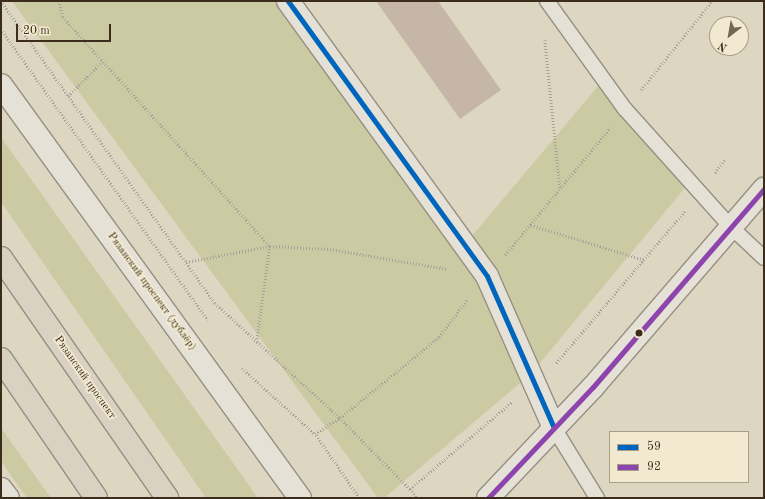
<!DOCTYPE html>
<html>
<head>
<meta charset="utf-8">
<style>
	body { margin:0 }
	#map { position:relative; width:765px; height:499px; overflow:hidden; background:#ddd7c2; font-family:"Old Standard TT",serif }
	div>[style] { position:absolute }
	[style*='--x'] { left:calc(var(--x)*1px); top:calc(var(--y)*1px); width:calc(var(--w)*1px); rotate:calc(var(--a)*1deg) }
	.green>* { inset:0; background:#cbcaa3 }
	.building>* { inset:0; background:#c6b6a8 }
	.path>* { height:2.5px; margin-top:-1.25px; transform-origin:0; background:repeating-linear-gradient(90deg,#a7a39a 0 1px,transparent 0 3px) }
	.roads { filter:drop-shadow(1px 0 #969082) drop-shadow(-1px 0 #969082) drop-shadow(0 1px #969082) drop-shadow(0 -1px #969082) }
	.service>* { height:14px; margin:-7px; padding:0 7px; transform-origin:7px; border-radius:7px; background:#e5e1d7 }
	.minor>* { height:22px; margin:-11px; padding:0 11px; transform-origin:11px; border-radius:11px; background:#e5e1d7 }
	.tertiary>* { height:22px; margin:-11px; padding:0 11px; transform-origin:11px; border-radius:11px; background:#e5e1d7 }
	.secondary>* { height:22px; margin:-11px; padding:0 11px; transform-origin:11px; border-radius:11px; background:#e5e1d7 }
	.primary>* { height:22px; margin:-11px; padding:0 11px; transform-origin:11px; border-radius:11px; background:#d9d2c2 }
	.bus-1>* { height:5px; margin:-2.5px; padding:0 2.5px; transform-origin:2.5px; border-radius:2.5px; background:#0065bd }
	.bus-2>* { height:5px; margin:-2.5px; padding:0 2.5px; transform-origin:2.5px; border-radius:2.5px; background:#8e44ad }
	.dots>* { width:11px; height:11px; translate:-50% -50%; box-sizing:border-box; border:2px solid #f1e9d0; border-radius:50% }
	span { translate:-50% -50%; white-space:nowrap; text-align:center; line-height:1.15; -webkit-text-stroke:3.5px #f1e9d0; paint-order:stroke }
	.street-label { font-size:11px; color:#3c2c1b }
	.frame { position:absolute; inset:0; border:2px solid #3c2c1b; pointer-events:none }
	.legend { position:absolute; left:609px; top:431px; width:140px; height:52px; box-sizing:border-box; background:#f1e9d0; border:1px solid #a99d88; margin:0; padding:5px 7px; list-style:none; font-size:12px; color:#3c2c1b }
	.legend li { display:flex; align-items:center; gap:8px; height:20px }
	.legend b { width:20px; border:1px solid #a99d88 }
	.north { position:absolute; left:709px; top:16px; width:40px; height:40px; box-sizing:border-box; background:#f1e9d0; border:1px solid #a99d88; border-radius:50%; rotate:211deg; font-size:11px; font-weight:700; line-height:16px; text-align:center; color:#3c2c1b }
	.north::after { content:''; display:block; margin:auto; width:14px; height:18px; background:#746855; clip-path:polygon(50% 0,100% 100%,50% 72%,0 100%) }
	.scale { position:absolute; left:16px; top:24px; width:95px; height:18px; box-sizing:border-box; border:2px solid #3c2c1b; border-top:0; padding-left:5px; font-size:12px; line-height:14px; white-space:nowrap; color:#3c2c1b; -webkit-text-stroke:3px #f1e9d0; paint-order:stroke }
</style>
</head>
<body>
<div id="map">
	<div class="green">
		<div style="clip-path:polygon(12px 1px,282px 1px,462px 248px,604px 79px,693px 178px,531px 374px,384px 498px,378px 498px)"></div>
		<div style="clip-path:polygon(1px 137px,258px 498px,206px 498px,1px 202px)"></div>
		<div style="clip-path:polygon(1px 428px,51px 498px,27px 498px,1px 461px)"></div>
	</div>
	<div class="building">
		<div style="clip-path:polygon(376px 1px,438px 1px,501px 90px,460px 119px)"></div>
	</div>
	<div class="path">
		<div style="--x:1;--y:1;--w:370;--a:54.7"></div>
		<div style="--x:215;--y:303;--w:170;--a:42.6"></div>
		<div style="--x:340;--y:418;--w:100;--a:45.4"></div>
		<div style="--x:410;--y:489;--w:134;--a:-40.5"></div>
		<div style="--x:59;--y:1;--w:16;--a:76"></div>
		<div style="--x:63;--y:17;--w:309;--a:47.9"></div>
		<div style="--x:270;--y:246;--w:60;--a:2.9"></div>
		<div style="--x:330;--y:249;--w:119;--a:9.7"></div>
		<div style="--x:1;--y:29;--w:357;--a:54.6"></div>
		<div style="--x:545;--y:40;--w:149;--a:84.2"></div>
		<div style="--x:641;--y:90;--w:114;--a:-51.4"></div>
		<div style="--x:68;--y:96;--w:48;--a:-45"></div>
		<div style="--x:715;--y:173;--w:16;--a:-55"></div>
		<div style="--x:531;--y:225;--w:119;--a:17.1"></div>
		<div style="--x:505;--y:255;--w:165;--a:-50.4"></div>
		<div style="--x:186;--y:262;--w:86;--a:-10.8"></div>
		<div style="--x:270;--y:246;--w:96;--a:97.8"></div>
		<div style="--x:556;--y:363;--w:199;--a:-49.7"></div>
		<div style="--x:242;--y:368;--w:98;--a:42.1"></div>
		<div style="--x:410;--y:489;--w:11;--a:52"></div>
		<div style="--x:359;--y:498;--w:78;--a:-124.5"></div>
		<div style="--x:315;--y:434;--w:30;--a:-33"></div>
		<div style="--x:340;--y:418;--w:128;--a:-39.3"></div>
		<div style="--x:439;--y:337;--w:46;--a:-52.9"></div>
	</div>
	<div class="roads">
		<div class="service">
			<div style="--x:547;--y:1;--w:133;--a:54.2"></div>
			<div style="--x:625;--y:109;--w:159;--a:48.1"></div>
			<div style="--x:731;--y:227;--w:45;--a:43.2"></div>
			<div style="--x:554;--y:428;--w:82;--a:58.4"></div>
		</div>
		<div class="minor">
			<div style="--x:288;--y:1;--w:339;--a:54.1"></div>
			<div style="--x:487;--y:276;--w:166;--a:66.2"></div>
		</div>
		<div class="tertiary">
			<div style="--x:1;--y:489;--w:11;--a:52"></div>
		</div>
		<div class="secondary">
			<div style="--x:1;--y:85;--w:510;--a:54.1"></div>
			<div style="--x:488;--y:498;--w:153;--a:-46.6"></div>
			<div style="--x:593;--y:387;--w:262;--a:-49.2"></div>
		</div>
		<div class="primary">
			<div style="--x:1;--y:258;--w:292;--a:55.3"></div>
			<div style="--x:1;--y:359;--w:168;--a:55.6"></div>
		</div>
	</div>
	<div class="bus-1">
		<div style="--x:288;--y:1;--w:339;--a:54.1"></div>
		<div style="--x:487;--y:276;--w:166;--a:66.2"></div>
	</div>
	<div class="bus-2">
		<div style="--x:488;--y:498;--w:153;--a:-46.6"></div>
		<div style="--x:593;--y:387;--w:262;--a:-49.2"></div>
	</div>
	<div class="dots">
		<div style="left:639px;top:333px;background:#3c2c1b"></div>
	</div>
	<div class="street-label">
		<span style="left:151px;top:292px;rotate:54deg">Рязанский проспект (дублёр)</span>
		<span style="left:84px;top:378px;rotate:55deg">Рязанский проспект</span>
	</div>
	<div class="frame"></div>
	<ul class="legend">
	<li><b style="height:5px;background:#0065bd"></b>59</li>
	<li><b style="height:5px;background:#8e44ad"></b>92</li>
	</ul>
	<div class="north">N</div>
	<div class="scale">20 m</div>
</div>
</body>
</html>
